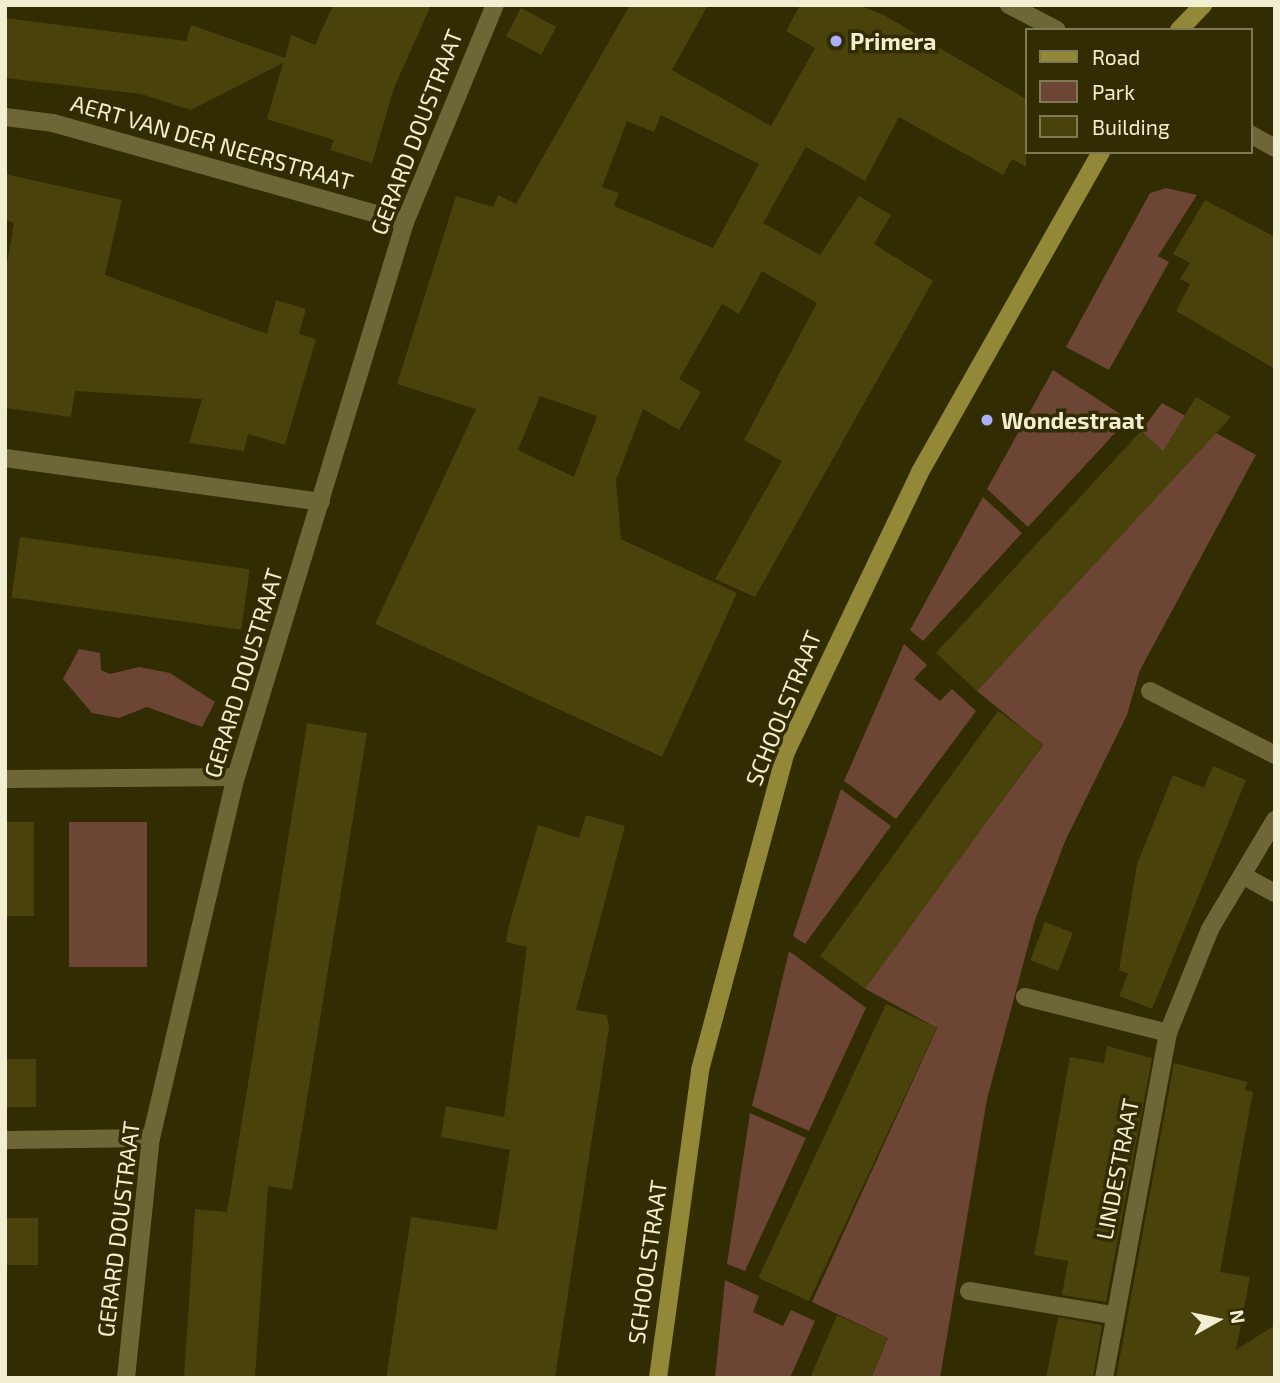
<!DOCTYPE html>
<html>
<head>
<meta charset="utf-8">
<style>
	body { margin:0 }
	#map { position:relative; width:1280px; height:1383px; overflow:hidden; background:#312c01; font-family:"Exo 2",sans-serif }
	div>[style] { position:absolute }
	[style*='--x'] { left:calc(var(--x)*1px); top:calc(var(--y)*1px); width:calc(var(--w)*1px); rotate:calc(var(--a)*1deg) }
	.green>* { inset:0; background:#6d4535; transform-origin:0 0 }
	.building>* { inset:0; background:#49420b; transform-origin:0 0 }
	.street>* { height:18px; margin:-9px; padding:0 9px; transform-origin:9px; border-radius:9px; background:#6d6738 }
	.secondary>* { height:18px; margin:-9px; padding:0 9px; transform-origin:9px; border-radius:9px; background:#938838 }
	.dots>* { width:19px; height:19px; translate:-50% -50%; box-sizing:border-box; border:4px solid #312c01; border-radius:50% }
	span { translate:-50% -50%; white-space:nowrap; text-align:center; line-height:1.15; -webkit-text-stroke:7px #312c01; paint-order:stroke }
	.poi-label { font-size:23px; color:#f2eed2; font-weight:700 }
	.left { translate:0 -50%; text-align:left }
	.street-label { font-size:23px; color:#f2eed2 }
	.frame { position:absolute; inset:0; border:7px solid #f2eed2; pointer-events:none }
	.legend { position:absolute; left:1025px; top:28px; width:228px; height:126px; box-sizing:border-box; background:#312c01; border:2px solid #7e7a55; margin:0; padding:9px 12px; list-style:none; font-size:21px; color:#f2eed2 }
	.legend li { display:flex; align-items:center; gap:14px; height:35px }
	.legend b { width:35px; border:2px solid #7e7a55 }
	.north { position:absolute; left:1182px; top:1285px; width:70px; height:70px; -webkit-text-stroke:5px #312c01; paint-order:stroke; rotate:81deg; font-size:19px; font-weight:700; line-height:28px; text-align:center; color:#f2eed2 }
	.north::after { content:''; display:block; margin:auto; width:24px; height:32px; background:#f2eed2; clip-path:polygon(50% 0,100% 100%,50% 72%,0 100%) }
</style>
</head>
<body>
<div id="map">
	<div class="green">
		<div style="clip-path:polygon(1166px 188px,1197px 195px,1158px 256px,1169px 262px,1109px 370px,1066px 347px,1150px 193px)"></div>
		<div style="clip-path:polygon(1053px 370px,1128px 419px,1028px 527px,987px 489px)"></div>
		<div style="clip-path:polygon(1162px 403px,1256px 455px,1140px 670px,1127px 715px,1066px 839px,1035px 920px,987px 1099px,940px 1378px,871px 1378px,888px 1338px,812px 1302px,937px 1028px,864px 988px,1043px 745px,977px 691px,1182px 469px,1141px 431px)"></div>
		<div style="clip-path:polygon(983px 497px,1022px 533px,923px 641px,910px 630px)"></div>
		<div style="clip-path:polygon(904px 644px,927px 665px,914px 679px,940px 701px,952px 689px,976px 711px,896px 819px,844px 781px)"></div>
		<div style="clip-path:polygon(79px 649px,100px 653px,101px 670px,110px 674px,139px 667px,170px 673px,215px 702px,202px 727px,147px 707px,119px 718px,92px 713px,63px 679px)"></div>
		<div style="clip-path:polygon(841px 789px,891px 826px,805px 944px,793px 936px)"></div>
		<div style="left:69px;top:822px;width:78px;height:145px"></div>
		<div style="clip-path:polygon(789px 951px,866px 1008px,809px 1131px,752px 1106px)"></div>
		<div style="clip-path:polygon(750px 1113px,806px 1138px,745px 1271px,727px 1264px)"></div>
		<div style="clip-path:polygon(725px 1280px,759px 1296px,753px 1312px,783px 1326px,791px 1310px,815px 1321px,790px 1378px,715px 1378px)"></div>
	</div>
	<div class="building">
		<div style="clip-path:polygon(333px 5px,431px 5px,394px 88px,372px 163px,330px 150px,334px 140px,267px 119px,283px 63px,191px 110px,141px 94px,5px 78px,5px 18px,186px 41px,191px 25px,285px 58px,291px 35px,315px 45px)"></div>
		<div style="clip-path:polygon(evenodd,630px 5px,708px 5px,672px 70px,771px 126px,815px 48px,786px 31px,800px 5px,859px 5px,884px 15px,1026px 99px,1026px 167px,1012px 159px,1003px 175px,899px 117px,865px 181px,806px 147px,763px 223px,820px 255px,859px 196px,891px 215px,874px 244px,933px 281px,755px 597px,715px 579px,782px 461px,744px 440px,817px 303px,762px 271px,739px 314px,722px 304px,679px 379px,701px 392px,679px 430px,643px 409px,616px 480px,621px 539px,737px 593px,662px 757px,375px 624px,476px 409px,397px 384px,456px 196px,493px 207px,498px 195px,516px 204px,630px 5px,661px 115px,759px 164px,713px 248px,614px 206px,619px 193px,602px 187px,627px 121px,654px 132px,661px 115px,630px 5px,540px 396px,597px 416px,574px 477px,518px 450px,540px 396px)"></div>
		<div style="left:521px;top:8px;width:40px;height:32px;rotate:28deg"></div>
		<div style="clip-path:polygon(5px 174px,122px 200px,105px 275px,267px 334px,276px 300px,306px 309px,299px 334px,316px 339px,285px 445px,248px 434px,244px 451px,189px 443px,202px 399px,75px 391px,71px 417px,5px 408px,5px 276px,14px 223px,5px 220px)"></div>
		<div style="clip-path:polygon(1205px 200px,1275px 237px,1275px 369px,1176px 311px,1190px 284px,1180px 279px,1190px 263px,1173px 254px)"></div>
		<div style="clip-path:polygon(1196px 397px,1231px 417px,977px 691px,936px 653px,1141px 431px,1163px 451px)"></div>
		<div style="left:20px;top:537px;width:232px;height:61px;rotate:8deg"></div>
		<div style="left:998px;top:711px;width:56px;height:303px;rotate:36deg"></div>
		<div style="clip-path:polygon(307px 723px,367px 733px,292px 1190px,268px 1186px,255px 1378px,184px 1378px,195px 1209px,227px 1212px)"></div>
		<div style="clip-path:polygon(1213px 766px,1246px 780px,1152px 1009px,1119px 996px,1128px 974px,1119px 970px,1137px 864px,1173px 775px,1204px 788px)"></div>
		<div style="clip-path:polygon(586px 815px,625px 826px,576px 1010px,607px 1015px,609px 1028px,555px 1378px,386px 1378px,411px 1217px,497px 1230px,510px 1150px,441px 1137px,446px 1106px,504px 1117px,527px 947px,506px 942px,509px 925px,538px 825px,579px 838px)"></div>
		<div style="left:5px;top:822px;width:29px;height:94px"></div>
		<div style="left:1045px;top:922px;width:30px;height:41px;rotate:21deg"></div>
		<div style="left:886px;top:1004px;width:56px;height:302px;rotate:25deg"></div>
		<div style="clip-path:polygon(1107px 1046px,1152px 1058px,1106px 1302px,1062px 1295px,1068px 1261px,1034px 1255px,1070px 1057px,1104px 1063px)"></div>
		<div style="left:5px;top:1059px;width:31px;height:48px"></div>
		<div style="clip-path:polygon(1174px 1063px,1248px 1082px,1244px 1090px,1253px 1092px,1220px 1272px,1250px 1277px,1236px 1350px,1275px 1325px,1275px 1378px,1116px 1378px)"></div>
		<div style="left:38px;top:1218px;width:47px;height:33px;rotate:90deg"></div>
		<div style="clip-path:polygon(837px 1315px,888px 1338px,871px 1378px,810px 1378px)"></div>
		<div style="clip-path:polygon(1058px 1317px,1102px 1325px,1093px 1378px,1046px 1378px)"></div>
	</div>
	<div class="street">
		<div style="--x:1009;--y:5;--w:54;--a:27.5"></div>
		<div style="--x:5;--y:117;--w:48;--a:7.1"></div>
		<div style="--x:53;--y:123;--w:366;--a:15.7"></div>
		<div style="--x:1250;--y:134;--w:29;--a:29"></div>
		<div style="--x:5;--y:458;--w:319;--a:7.9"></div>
		<div style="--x:1150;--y:691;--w:140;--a:27.1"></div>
		<div style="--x:5;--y:779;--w:231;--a:-0.5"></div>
		<div style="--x:1242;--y:875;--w:38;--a:29"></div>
		<div style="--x:1025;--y:997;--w:147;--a:14.1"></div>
		<div style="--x:5;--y:1140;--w:146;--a:-0.8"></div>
		<div style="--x:969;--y:1291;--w:146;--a:9.5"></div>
		<div style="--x:126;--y:1378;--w:241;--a:-84.1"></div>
		<div style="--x:151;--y:1138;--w:371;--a:-76.8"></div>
		<div style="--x:236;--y:777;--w:580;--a:-73.06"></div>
		<div style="--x:405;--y:222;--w:235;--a:-67.5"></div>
		<div style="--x:1104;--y:1378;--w:351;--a:-79.5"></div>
		<div style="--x:1168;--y:1033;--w:112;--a:-68"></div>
		<div style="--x:1210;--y:929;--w:127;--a:-59.2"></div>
	</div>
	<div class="secondary">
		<div style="--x:1179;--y:30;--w:35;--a:-46"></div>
		<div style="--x:658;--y:1378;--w:311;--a:-82.2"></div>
		<div style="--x:700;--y:1070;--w:329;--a:-74.9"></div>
		<div style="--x:786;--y:752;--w:310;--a:-64.4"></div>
		<div style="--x:920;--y:472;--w:368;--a:-60.5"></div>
	</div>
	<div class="dots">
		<div style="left:836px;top:41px;background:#acaffb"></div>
		<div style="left:987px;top:420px;background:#acaffb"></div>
	</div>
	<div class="poi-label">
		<span class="left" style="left:850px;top:41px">Primera</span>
		<span class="left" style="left:1001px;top:420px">Wondestraat</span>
	</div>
	<div class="street-label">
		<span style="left:416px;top:132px;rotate:-69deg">GERARD DOUSTRAAT</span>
		<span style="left:212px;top:142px;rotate:16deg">AERT VAN DER NEERSTRAAT</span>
		<span style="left:243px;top:673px;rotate:-73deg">GERARD DOUSTRAAT</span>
		<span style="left:783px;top:708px;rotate:-68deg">SCHOOLSTRAAT</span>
		<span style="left:1117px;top:1169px;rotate:-79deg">LINDESTRAAT</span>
		<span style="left:118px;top:1229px;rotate:-83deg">GERARD DOUSTRAAT</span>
		<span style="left:647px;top:1262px;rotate:-82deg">SCHOOLSTRAAT</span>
	</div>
	<div class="frame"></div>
	<ul class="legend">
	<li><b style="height:9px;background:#938838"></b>Road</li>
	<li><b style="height:19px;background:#6d4535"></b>Park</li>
	<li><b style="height:19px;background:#49420b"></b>Building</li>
	</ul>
	<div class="north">N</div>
</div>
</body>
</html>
